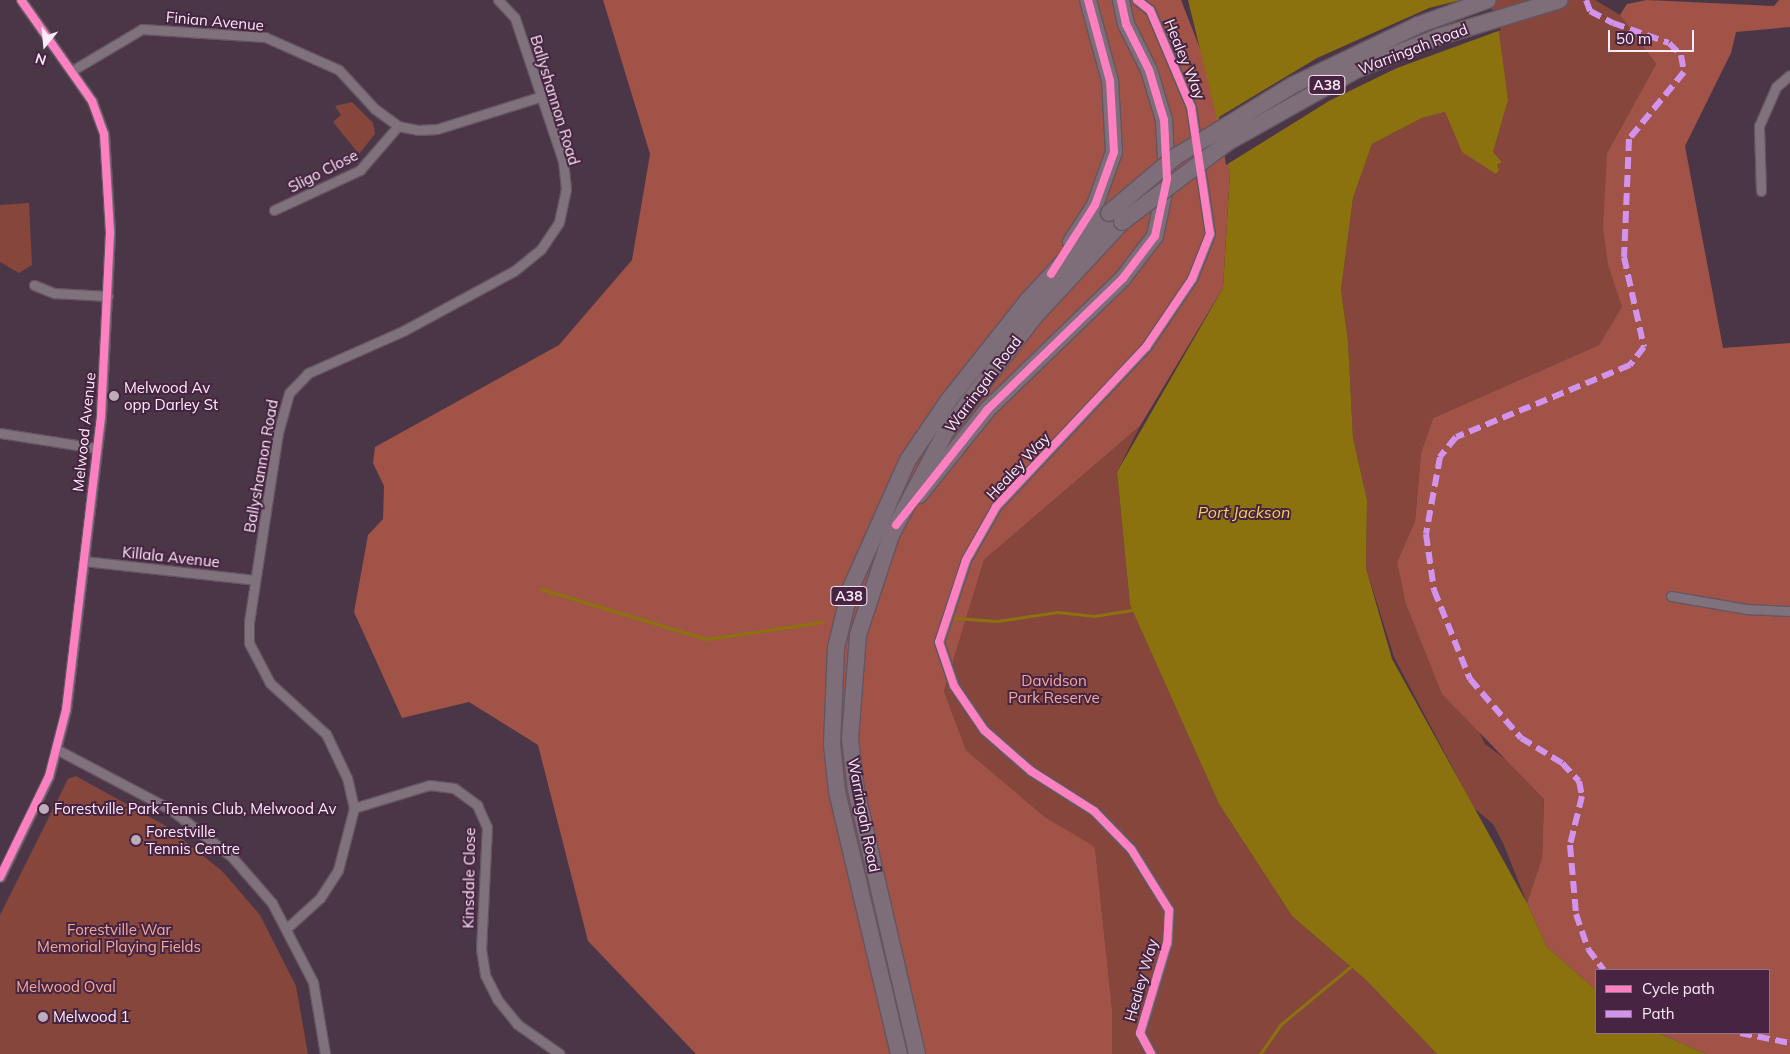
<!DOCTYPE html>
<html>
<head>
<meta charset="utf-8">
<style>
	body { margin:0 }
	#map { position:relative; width:1790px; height:1054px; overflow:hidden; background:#4a3646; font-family:Mulish,sans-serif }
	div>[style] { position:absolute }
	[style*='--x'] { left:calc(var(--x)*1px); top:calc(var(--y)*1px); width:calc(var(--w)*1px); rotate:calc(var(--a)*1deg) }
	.green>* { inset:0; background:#86463c }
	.forest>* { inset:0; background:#a05346 }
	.water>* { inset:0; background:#8c720f }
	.pier>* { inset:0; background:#4a3646 }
	.stream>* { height:3px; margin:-1.5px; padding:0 1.5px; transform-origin:1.5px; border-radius:1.5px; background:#8c720f }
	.roads { filter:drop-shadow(1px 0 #655562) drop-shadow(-1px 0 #655562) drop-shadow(0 1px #655562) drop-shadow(0 -1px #655562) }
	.street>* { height:9px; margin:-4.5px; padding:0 4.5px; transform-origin:4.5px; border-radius:4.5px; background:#80727d }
	.highway>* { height:16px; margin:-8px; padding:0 8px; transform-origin:8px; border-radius:8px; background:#7d6e79 }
	.bridges { filter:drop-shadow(1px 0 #655562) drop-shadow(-1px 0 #655562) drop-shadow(0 1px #655562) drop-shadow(0 -1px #655562) }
	.highway-bridge>* { height:16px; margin:-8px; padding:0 8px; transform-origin:8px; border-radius:8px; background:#7d6e79 }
	.quiet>* { height:6px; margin-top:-3px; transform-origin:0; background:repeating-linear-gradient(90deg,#d193ec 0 12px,transparent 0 18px) }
	.cycleway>* { height:8px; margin:-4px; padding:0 4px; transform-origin:4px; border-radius:4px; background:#ff80c0 }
	.dots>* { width:14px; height:14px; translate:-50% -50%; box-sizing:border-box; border:2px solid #472441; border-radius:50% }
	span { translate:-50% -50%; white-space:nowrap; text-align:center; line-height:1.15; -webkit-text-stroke:4px #472441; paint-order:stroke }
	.shield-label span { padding:1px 4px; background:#472441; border:1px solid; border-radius:4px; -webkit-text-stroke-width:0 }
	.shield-label { font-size:14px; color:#fdebf9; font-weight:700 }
	.street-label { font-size:15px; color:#fdebf9 }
	.poi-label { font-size:15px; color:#fdebf9 }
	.left { translate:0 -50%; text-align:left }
	.park-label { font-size:15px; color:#f2ab9a }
	.water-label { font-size:16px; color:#f2d052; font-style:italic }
	.legend { position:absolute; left:1595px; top:969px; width:175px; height:65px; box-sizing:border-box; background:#472441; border:1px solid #90748b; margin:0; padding:6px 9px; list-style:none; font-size:15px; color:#fdebf9 }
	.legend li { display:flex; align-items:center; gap:10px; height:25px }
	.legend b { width:25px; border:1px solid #90748b }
	.north { position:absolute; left:20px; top:20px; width:50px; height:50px; -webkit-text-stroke:4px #472441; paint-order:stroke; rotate:197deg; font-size:14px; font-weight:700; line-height:20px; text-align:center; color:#fdebf9 }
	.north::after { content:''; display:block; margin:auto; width:18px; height:22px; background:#fdebf9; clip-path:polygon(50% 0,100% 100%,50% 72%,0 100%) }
	.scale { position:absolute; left:1608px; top:30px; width:86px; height:22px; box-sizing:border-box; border:2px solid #fdebf9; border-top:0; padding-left:6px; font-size:15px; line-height:18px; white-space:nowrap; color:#fdebf9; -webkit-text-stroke:4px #472441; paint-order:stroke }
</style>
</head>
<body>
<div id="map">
	<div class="green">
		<div style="clip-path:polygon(1485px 0,1595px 0,1620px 15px,1656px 64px,1607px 153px,1608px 265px,1623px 307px,1599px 345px,1433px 418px,1421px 453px,1415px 521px,1397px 562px,1485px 744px,1519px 769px,1544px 799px,1542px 858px,1527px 903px,1503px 843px,1493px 824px,1474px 808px,1394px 657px,1366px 568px,1367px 500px,1353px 438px,1348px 341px,1341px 290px,1353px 198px,1372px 144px,1422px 118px,1445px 112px,1462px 152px,1497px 165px,1502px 162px,1493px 152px,1508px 99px)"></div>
		<div style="clip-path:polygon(352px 102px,373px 123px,375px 134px,359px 154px,333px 122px,341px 115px,335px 106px)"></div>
		<div style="clip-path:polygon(29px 203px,32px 265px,19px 273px,0 262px,0 205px)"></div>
		<div style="clip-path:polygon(1140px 426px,1117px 472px,1130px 605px,1219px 804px,1292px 916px,1366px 980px,1437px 1054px,1112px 1054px,1112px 1008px,1095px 848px,1045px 817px,966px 750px,944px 691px,984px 560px)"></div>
		<div style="clip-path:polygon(76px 776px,166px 826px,222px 871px,260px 915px,296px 986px,308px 1054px,0 1054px,0 915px,68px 779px)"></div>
	</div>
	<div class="forest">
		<div style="clip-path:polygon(603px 0,1181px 0,1210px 74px,1230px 172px,1223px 288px,1140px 426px,984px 560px,944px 691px,966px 750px,1045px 817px,1095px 847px,1112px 1008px,1112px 1054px,696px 1054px,588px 941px,538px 745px,469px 702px,402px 718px,354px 612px,368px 535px,383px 519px,384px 486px,373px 463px,375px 447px,559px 345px,632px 260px,650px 154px)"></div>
		<div style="clip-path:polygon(1647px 0,1774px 6px,1779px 0,1790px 0,1790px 27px,1736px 32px,1731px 53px,1685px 146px,1723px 348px,1790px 343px,1790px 1054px,1706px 1054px,1658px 1033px,1769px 1033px,1769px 970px,1596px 970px,1596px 990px,1547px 947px,1527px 903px,1542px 858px,1544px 799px,1442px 694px,1406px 604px,1397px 562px,1415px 521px,1421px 453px,1433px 418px,1599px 345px,1622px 307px,1608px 265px,1603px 228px,1607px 153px,1656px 64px,1620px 15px,1627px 4px)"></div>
	</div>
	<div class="water">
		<div style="clip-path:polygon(1188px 0,1485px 0,1498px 26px,1508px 100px,1493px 152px,1502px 162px,1497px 165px,1499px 170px,1496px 174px,1462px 152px,1445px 112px,1422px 118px,1372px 144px,1353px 198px,1341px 290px,1348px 341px,1353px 438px,1367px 500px,1366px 568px,1392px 659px,1527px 903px,1547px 947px,1596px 990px,1596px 1033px,1658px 1033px,1706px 1054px,1437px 1054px,1366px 980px,1292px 916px,1219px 804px,1130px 605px,1117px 472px,1223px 288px,1230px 172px)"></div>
	</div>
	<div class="pier">
		<div style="clip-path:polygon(1461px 0,1488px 0,1501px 30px,1397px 68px,1329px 101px,1226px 165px,1219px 117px,1317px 58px,1429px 8px)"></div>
	</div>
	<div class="stream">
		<div style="--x:541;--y:589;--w:173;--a:16.8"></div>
		<div style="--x:707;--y:639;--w:116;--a:-8.4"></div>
		<div style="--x:955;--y:618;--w:42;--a:4.1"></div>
		<div style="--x:997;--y:621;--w:61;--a:-8.5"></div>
		<div style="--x:1057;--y:612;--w:37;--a:6"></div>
		<div style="--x:1094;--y:616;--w:38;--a:-9"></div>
		<div style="--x:1260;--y:1054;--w:35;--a:-55"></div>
		<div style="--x:1280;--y:1025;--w:92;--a:-39.7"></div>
	</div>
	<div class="roads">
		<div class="street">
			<div style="--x:1137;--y:0;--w:16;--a:38"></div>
			<div style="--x:1150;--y:10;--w:105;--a:67.1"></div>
			<div style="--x:1191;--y:107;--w:128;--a:81.5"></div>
			<div style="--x:1210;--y:234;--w:48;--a:111.8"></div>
			<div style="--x:1192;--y:279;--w:82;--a:124.1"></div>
			<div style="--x:1146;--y:347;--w:219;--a:133.2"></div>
			<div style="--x:996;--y:507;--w:61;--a:119.5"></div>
			<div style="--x:966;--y:560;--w:86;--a:108.2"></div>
			<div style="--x:939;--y:642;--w:46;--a:71.2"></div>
			<div style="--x:954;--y:686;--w:53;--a:55.7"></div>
			<div style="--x:984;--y:730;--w:62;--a:41.1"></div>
			<div style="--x:1031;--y:771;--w:75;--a:32.4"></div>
			<div style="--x:1094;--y:811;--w:53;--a:45.8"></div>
			<div style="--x:1131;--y:849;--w:72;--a:58.1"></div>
			<div style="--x:1169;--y:910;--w:33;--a:93"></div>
			<div style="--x:1167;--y:943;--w:94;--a:106.7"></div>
			<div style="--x:1140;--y:1033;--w:24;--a:62"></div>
			<div style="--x:73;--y:70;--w:80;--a:-30.7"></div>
			<div style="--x:142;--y:29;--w:123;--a:3.7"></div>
			<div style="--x:265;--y:37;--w:81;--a:24"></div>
			<div style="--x:339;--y:70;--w:53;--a:47.3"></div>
			<div style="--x:375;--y:109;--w:29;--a:36"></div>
			<div style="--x:398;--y:126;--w:20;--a:11"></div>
			<div style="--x:418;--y:130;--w:19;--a:-3"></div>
			<div style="--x:437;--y:129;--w:110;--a:-17.4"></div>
			<div style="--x:1761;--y:191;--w:65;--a:-91.8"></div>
			<div style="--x:1759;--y:126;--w:43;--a:-66.4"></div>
			<div style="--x:1776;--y:87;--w:18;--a:-41"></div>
			<div style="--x:274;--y:210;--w:95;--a:-24.9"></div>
			<div style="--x:360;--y:170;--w:58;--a:-49.2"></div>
			<div style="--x:34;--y:285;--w:22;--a:22"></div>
			<div style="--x:54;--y:293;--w:54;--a:3.2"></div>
			<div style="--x:0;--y:433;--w:97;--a:8.9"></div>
			<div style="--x:84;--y:561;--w:172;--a:6.3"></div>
			<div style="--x:1671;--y:596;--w:76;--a:9.8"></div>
			<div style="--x:1746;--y:609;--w:44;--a:2.6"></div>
			<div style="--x:58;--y:750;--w:127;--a:27.8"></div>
			<div style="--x:170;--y:809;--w:78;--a:37.7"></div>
			<div style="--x:232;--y:857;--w:61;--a:49"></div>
			<div style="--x:272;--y:903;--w:89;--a:62.6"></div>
			<div style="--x:313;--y:982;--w:73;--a:80.5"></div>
			<div style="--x:354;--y:808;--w:78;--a:-17"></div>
			<div style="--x:429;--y:785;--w:25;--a:7"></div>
			<div style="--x:454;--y:788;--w:29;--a:36"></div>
			<div style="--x:477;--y:805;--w:24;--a:66"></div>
			<div style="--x:487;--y:827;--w:122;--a:92.8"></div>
			<div style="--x:481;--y:949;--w:26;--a:81"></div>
			<div style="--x:485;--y:975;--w:27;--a:63"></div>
			<div style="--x:497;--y:999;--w:32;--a:51"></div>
			<div style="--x:517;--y:1024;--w:52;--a:34.9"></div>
			<div style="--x:0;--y:877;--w:112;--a:-64.1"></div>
			<div style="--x:49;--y:776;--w:68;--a:-75.6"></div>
			<div style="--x:66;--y:710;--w:296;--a:-83.2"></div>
			<div style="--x:101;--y:416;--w:184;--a:-87.2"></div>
			<div style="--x:110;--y:232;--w:98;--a:-93.5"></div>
			<div style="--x:104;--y:134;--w:35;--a:-110"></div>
			<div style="--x:92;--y:101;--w:123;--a:-125.1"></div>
			<div style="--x:287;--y:928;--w:45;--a:-42.3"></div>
			<div style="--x:320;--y:898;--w:33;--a:-57"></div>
			<div style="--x:338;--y:870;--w:64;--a:-75.5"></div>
			<div style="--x:354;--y:808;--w:31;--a:-103"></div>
			<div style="--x:347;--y:778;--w:49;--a:-115.5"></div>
			<div style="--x:326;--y:734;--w:76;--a:-137.7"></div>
			<div style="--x:270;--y:683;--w:45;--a:-117.7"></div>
			<div style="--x:249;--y:643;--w:21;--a:-90"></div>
			<div style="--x:249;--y:622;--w:191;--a:-81.3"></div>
			<div style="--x:278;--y:433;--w:41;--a:-74.6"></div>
			<div style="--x:289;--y:393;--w:28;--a:-46"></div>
			<div style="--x:308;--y:373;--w:104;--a:-23.9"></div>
			<div style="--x:403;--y:331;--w:126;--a:-28.4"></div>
			<div style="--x:514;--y:271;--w:35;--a:-39"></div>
			<div style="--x:541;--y:249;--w:32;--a:-56"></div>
			<div style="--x:559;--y:222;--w:34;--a:-78"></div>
			<div style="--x:566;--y:189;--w:28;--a:-96"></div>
			<div style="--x:563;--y:161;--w:151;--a:-108.6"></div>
			<div style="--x:515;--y:18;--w:25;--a:-133"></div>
		</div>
		<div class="highway">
			<div style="--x:1071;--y:242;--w:44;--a:-57"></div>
			<div style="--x:1095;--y:205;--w:56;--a:-70.3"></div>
			<div style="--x:1114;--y:152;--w:71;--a:-93.2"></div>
			<div style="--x:1110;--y:81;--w:84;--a:-105.2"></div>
			<div style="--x:919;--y:495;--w:109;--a:-51.3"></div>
			<div style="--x:987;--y:410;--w:190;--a:-44.1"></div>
			<div style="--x:1123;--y:278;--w:53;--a:-52.7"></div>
			<div style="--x:1155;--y:236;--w:58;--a:-78.1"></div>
			<div style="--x:1167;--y:179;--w:59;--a:-92.9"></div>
			<div style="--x:1164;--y:120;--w:52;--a:-106.7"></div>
			<div style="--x:1149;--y:70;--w:51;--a:-116.6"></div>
			<div style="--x:1126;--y:24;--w:25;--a:-102"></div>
			<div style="--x:899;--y:1054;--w:270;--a:-103.3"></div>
			<div style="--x:837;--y:791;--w:47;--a:-96.1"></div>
			<div style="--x:832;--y:744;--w:96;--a:-87.6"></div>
			<div style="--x:836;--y:648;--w:60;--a:-76.4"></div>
			<div style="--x:850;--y:590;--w:142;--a:-66"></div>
			<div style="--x:908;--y:460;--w:71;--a:-55.9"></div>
			<div style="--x:948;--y:401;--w:129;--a:-51.6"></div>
			<div style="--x:1028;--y:300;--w:119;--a:-47"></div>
			<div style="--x:917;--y:1054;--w:271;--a:-103"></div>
			<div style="--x:856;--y:790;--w:51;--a:-96.7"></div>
			<div style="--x:850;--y:739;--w:104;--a:-85.6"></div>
			<div style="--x:858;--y:635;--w:105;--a:-71.7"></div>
			<div style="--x:891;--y:535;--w:118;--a:-62.1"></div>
			<div style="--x:946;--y:431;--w:144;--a:-52.3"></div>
			<div style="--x:1034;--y:317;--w:129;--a:-47.2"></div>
		</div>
	</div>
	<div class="bridges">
		<div class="highway-bridge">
			<div style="--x:1109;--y:213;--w:87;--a:-40.3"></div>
			<div style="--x:1175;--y:157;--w:138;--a:-31.4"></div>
			<div style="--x:1293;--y:85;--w:139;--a:-25.6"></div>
			<div style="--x:1418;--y:25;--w:74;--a:-19.7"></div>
			<div style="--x:1122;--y:222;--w:133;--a:-37"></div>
			<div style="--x:1228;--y:142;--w:149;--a:-29.3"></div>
			<div style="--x:1358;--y:69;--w:86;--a:-21.8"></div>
			<div style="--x:1438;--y:37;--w:127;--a:-16.9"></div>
		</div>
	</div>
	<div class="quiet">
		<div style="--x:1586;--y:0;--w:12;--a:70"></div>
		<div style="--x:1590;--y:11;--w:26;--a:28"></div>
		<div style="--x:1613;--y:23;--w:59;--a:19.7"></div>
		<div style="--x:1669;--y:43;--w:17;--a:45"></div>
		<div style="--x:1681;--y:55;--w:17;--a:80"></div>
		<div style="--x:1684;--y:72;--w:87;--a:129.4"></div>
		<div style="--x:1629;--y:139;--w:118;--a:92.4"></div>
		<div style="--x:1624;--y:257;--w:92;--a:77.5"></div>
		<div style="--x:1644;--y:347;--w:23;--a:128"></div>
		<div style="--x:1630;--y:365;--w:188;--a:157.5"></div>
		<div style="--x:1456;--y:437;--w:26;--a:129"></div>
		<div style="--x:1440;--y:457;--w:78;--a:100.3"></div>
		<div style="--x:1426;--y:534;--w:57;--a:81.9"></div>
		<div style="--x:1434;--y:590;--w:96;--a:68"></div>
		<div style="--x:1470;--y:679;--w:78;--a:49.2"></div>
		<div style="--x:1521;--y:738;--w:48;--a:31.4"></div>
		<div style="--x:1562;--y:763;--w:25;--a:47"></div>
		<div style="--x:1579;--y:781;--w:15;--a:79"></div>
		<div style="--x:1582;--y:796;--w:50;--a:103.8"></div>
		<div style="--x:1570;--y:845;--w:69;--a:85"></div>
		<div style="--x:1576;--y:914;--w:37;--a:71"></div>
		<div style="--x:1588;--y:949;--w:26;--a:53"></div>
		<div style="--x:1740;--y:1033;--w:51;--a:11.3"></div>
	</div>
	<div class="cycleway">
		<div style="--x:1137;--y:0;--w:16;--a:38"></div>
		<div style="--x:1150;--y:10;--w:105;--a:67.1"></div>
		<div style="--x:1191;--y:107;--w:128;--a:81.5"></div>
		<div style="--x:1210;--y:234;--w:48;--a:111.8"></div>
		<div style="--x:1192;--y:279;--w:82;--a:124.1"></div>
		<div style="--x:1146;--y:347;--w:219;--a:133.2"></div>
		<div style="--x:996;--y:507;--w:61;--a:119.5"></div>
		<div style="--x:966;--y:560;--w:86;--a:108.2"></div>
		<div style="--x:939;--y:642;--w:46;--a:71.2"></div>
		<div style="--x:954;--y:686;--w:53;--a:55.7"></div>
		<div style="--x:984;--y:730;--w:62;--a:41.1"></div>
		<div style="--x:1031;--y:771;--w:75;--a:32.4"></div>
		<div style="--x:1094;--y:811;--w:53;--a:45.8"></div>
		<div style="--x:1131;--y:849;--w:72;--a:58.1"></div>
		<div style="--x:1169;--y:910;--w:33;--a:93"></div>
		<div style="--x:1167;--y:943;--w:94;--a:106.7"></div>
		<div style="--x:1140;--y:1033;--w:24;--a:62"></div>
		<div style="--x:1051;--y:274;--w:82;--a:-57.5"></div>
		<div style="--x:1095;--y:205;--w:56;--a:-70.3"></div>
		<div style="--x:1114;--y:152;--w:71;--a:-93.2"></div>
		<div style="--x:1110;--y:81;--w:84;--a:-105.2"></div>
		<div style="--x:896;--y:525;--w:147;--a:-51.6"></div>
		<div style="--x:987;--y:410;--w:190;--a:-44.1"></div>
		<div style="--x:1123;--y:278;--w:53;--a:-52.7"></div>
		<div style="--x:1155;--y:236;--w:58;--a:-78.1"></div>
		<div style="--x:1167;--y:179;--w:59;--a:-92.9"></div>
		<div style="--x:1164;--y:120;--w:52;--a:-106.7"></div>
		<div style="--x:1149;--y:70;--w:51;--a:-116.6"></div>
		<div style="--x:1126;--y:24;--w:25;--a:-102"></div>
		<div style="--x:0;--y:877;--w:112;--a:-64.1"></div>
		<div style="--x:49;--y:776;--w:68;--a:-75.6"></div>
		<div style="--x:66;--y:710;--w:296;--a:-83.2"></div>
		<div style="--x:101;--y:416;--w:184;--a:-87.2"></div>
		<div style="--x:110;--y:232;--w:98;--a:-93.5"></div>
		<div style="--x:104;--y:134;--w:35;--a:-110"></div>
		<div style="--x:92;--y:101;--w:123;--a:-125.1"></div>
	</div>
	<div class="dots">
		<div style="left:114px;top:396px;background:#beacba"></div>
		<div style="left:44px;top:809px;background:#beacba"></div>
		<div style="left:136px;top:840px;background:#beacba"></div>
		<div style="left:43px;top:1017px;background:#beacba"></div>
	</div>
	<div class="shield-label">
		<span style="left:1327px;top:85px">A38</span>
		<span style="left:849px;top:596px">A38</span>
	</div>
	<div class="street-label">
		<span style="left:215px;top:21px;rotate:5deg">Finian Avenue</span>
		<span style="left:1413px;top:49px;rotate:-21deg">Warringah Road</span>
		<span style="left:1185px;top:59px;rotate:68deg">Healey Way</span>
		<span style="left:555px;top:100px;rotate:73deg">Ballyshannon Road</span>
		<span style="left:323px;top:171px;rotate:-27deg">Sligo Close</span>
		<span style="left:983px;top:384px;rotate:-53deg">Warringah Road</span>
		<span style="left:84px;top:432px;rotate:-84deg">Melwood Avenue</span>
		<span style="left:261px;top:466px;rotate:-80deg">Ballyshannon Road</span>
		<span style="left:1018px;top:466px;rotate:-47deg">Healey Way</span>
		<span style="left:171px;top:557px;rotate:6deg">Killala Avenue</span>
		<span style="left:864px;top:815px;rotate:79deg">Warringah Road</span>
		<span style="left:469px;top:878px;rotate:-89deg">Kinsdale Close</span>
		<span style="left:1141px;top:980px;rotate:-74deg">Healey Way</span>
	</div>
	<div class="poi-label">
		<span class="left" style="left:124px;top:396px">Melwood Av<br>opp Darley St</span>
		<span class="left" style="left:54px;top:809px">Forestville Park Tennis Club, Melwood Av</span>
		<span class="left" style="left:146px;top:840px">Forestville<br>Tennis Centre</span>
		<span class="left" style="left:53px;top:1017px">Melwood 1</span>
	</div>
	<div class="park-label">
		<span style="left:1054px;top:689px">Davidson<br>Park Reserve</span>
		<span style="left:119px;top:938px">Forestville War<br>Memorial Playing Fields</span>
		<span style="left:66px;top:987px">Melwood Oval</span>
	</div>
	<div class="water-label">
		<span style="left:1244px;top:512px">Port Jackson</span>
	</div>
	<ul class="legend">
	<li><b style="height:6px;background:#ff80c0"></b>Cycle path</li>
	<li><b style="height:6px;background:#d193ec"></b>Path</li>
	</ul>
	<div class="north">N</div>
	<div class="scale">50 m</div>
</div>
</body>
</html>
